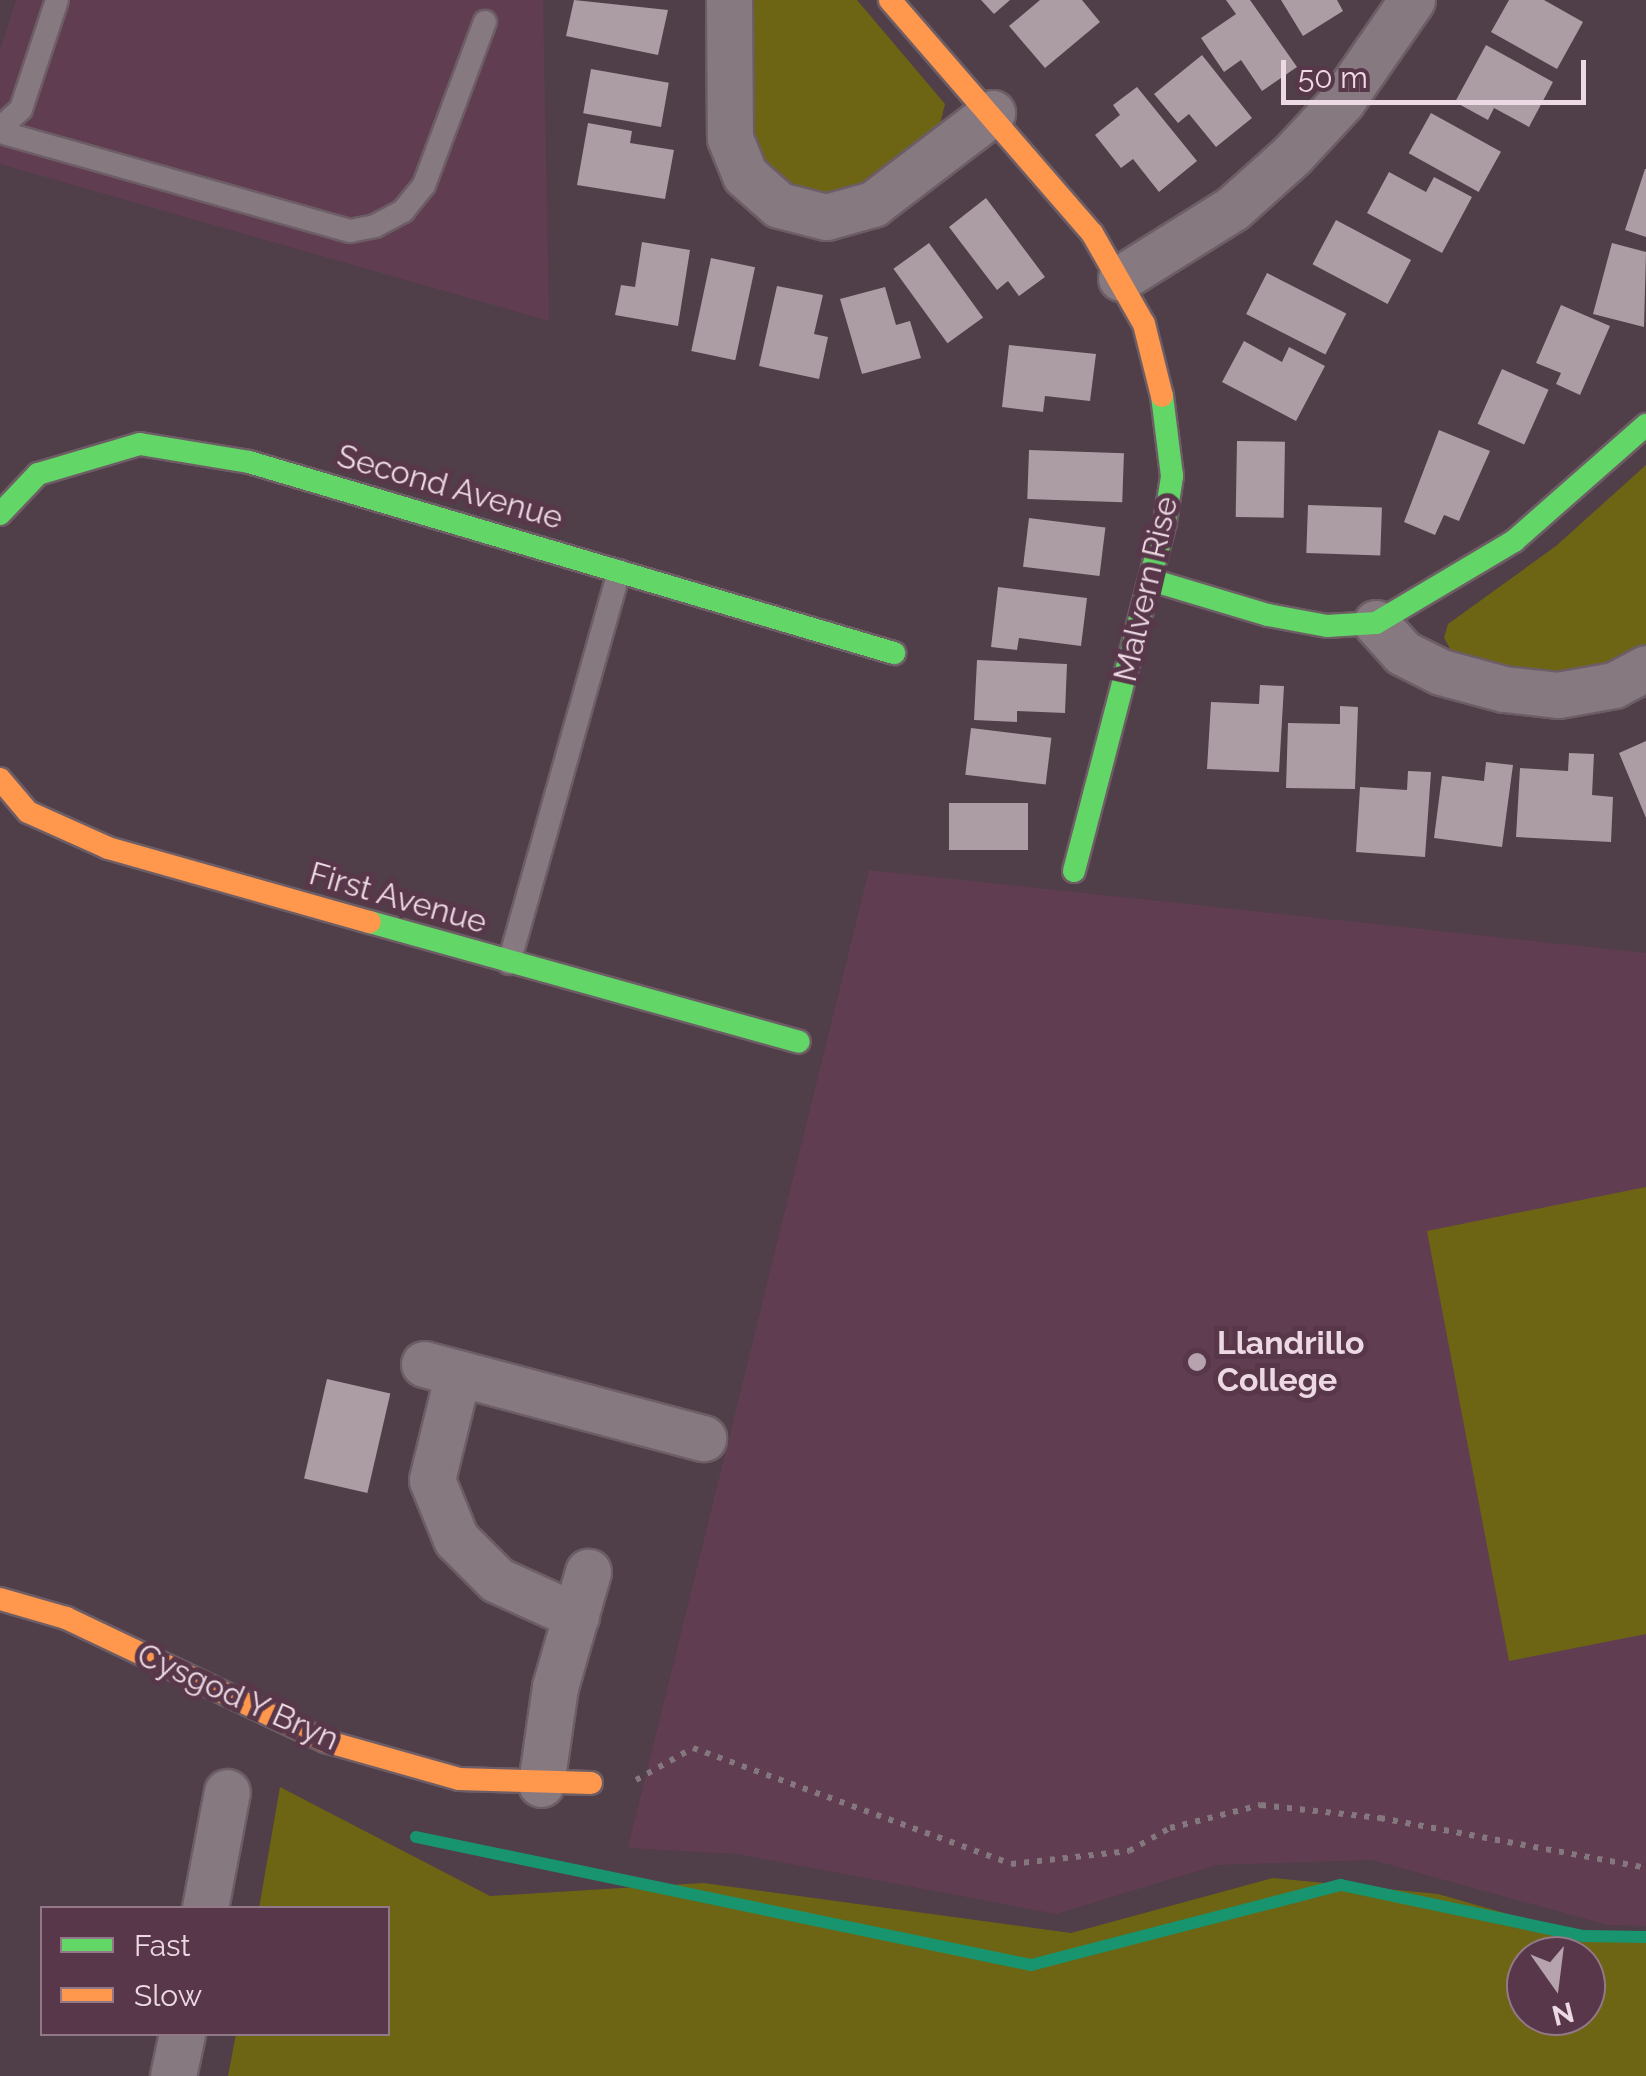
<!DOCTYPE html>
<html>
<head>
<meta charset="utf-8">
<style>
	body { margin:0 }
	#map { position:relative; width:1646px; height:2076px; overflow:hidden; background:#503e48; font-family:Raleway,sans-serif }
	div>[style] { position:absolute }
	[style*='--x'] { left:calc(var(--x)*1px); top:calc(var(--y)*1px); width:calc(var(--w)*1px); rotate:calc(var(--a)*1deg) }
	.built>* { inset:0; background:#613d52 }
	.green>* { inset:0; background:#6d6514 }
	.stream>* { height:12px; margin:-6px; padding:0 6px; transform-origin:6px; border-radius:6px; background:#18946e }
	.building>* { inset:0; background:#ab9da3; transform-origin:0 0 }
	.path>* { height:6px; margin-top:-3px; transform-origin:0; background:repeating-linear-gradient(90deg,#84787e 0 5px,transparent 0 13px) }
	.roads { filter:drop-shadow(2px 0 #6d5d65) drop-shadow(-2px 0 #6d5d65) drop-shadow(0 2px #6d5d65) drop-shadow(0 -2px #6d5d65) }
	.lane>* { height:22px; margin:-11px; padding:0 11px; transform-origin:11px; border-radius:11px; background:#867980 }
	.street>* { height:45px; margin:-22.5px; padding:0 22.5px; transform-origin:22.5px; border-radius:22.5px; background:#867980 }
	.fast>* { height:22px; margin:-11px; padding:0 11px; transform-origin:11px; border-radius:11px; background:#63d668 }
	.slow>* { height:22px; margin:-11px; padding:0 11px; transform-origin:11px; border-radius:11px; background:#ff974d }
	.dots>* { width:28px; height:28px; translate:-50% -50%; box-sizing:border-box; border:5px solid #573749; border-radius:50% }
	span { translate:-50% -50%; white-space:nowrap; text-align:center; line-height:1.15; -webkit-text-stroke:10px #573749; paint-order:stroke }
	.street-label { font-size:32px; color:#edd9e3 }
	.poi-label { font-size:32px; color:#edd9e3; font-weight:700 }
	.left { translate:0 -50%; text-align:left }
	.legend { position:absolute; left:40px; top:1906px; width:350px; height:130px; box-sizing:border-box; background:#573749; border:2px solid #937887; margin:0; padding:12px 18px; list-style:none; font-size:30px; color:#edd9e3 }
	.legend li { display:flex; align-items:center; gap:20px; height:50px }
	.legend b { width:50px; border:2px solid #937887 }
	.north { position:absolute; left:1506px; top:1936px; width:100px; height:100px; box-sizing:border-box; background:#573749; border:2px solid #937887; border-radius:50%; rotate:166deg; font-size:28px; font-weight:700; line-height:40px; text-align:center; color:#edd9e3 }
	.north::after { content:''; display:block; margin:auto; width:35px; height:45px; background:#b6a3ad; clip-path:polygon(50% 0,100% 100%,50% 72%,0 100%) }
	.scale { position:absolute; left:1281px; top:60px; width:305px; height:45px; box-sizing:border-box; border:5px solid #edd9e3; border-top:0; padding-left:12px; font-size:30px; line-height:35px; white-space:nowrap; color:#edd9e3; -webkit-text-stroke:8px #573749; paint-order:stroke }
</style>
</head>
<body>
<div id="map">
	<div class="built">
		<div style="clip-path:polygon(16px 0,543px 0,549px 321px,0 164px,0 50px)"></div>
		<div style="clip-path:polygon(869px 870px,1646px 953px,1646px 1926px,1608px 1925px,1372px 1860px,1217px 1865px,1056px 1914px,738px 1854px,628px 1848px)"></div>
	</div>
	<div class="green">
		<div style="clip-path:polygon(748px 0,857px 0,945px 104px,939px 128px,870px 188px,826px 202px,769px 176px,749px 139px)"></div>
		<div style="clip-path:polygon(1646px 465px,1646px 649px,1570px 681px,1455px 657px,1444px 638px,1448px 624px,1556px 546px)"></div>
		<div style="clip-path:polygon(1646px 1187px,1646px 1634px,1509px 1661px,1427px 1231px)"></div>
		<div style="clip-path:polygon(evenodd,280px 1787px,490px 1896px,703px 1883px,1071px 1933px,1273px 1878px,1438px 1894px,1584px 1936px,1646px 1939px,1646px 2076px,228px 2076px,236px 2034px,388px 2034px,388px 1908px,259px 1908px,280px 1787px,1586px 1956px,1586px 2016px,1526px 2016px,1526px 1956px,1586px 1956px)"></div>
	</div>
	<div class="stream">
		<div style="--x:416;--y:1837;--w:628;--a:11.76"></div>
		<div style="--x:1031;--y:1965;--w:320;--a:-14.5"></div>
		<div style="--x:1341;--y:1885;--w:248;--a:11.9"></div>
		<div style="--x:1584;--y:1936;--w:62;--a:0.9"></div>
	</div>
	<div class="building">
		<div style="clip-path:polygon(574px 0,668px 10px,658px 55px,566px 36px)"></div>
		<div style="clip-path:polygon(981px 0,1010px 0,994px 14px)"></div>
		<div style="clip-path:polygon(1040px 0,1082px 0,1100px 22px,1045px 68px,1009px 26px)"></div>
		<div style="clip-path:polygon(1226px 0,1250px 0,1297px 67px,1262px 91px,1241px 60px,1224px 72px,1201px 38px,1236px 14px)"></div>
		<div style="clip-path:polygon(1281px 0,1337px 0,1343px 11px,1303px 36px)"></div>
		<div style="clip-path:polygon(1509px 0,1544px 0,1583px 22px,1557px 69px,1491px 32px)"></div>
		<div style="clip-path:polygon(1486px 45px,1553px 82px,1529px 127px,1494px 108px,1488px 120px,1455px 102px)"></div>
		<div style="clip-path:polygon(1202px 55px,1252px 118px,1216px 147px,1189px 114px,1178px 123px,1154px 94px)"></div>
		<div style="left:591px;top:69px;width:79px;height:45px;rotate:10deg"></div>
		<div style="clip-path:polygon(1137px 87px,1197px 161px,1159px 192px,1133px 159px,1121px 168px,1095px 135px,1120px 115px,1113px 105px)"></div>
		<div style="left:1431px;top:113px;width:80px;height:46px;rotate:29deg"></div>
		<div style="clip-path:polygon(588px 123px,632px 131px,630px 143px,674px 150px,665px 199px,577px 185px)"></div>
		<div style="clip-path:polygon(1645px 169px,1646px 169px,1646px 237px,1625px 230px)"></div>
		<div style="clip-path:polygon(1389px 172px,1426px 192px,1434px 177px,1472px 197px,1442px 253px,1367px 213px)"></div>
		<div style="clip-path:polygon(986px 198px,1045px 277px,1019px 296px,1008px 281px,997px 290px,949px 227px)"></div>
		<div style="left:1336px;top:220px;width:85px;height:50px;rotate:28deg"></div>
		<div style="clip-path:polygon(642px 242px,690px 250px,678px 326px,615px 315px,621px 285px,635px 287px)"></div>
		<div style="left:929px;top:243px;width:92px;height:44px;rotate:54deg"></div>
		<div style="clip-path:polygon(1612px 243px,1646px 252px,1644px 327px,1593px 314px)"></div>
		<div style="left:711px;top:258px;width:45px;height:95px;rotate:12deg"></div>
		<div style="left:1267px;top:273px;width:89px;height:46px;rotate:27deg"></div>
		<div style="clip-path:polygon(777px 286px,823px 295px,814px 334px,828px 337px,819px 379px,759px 366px)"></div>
		<div style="clip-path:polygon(885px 287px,896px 325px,910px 321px,921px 358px,862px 374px,840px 299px)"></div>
		<div style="clip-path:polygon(1561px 305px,1610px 326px,1580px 395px,1556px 384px,1561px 373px,1536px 363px)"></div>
		<div style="clip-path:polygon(1244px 341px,1282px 362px,1289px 347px,1325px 366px,1296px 421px,1222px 382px)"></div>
		<div style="clip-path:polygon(1009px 345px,1096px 354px,1090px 401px,1045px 396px,1043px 412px,1002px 407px)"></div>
		<div style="left:1502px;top:369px;width:51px;height:60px;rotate:24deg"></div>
		<div style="clip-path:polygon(1439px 430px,1490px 451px,1459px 521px,1444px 515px,1435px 535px,1404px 522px)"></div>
		<div style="left:1237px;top:441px;width:48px;height:76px;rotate:1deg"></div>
		<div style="left:1029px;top:450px;width:95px;height:49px;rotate:2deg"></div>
		<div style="left:1308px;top:505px;width:74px;height:48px;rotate:2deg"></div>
		<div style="left:1029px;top:518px;width:77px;height:49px;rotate:7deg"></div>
		<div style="clip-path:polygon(998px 587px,1087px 598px,1081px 646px,1019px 638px,1017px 650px,991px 647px)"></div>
		<div style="clip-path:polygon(977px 660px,1067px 664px,1065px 713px,1017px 711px,1017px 722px,974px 720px)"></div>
		<div style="clip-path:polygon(1260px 685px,1284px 686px,1279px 772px,1207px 769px,1211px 702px,1259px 704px)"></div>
		<div style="clip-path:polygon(1340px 706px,1358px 707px,1355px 789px,1286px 788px,1288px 723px,1340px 724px)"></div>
		<div style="left:971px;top:728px;width:81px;height:47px;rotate:7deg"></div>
		<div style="clip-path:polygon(1646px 741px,1646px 818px,1619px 753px)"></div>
		<div style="clip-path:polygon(1569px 753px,1594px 754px,1592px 795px,1613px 797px,1611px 842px,1516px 837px,1520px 768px,1568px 771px)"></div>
		<div style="clip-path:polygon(1486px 762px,1513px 765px,1502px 847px,1434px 838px,1442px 776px,1484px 781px)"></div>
		<div style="clip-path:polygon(1408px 771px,1431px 772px,1425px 857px,1356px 852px,1360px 787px,1407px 790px)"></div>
		<div style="left:949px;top:803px;width:79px;height:47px"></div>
		<div style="left:327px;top:1379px;width:65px;height:102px;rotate:13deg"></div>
	</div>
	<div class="path">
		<div style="--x:636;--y:1780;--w:65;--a:-29.3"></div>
		<div style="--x:693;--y:1748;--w:338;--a:20"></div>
		<div style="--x:1011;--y:1864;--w:119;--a:-6.3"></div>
		<div style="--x:1129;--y:1851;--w:47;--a:-29.3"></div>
		<div style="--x:1170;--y:1828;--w:94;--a:-14.2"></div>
		<div style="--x:1261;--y:1805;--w:120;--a:6.2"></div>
		<div style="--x:1380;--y:1818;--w:271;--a:10.6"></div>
	</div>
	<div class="roads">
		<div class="lane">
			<div style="--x:0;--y:128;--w:28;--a:-42"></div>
			<div style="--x:21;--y:109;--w:115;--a:-71.7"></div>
			<div style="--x:0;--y:132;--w:364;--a:15.8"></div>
			<div style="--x:350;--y:231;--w:25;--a:-11"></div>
			<div style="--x:375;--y:226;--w:32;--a:-28"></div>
			<div style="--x:403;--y:211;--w:33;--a:-51"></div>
			<div style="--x:424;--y:185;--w:174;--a:-69.5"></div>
			<div style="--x:509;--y:963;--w:407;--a:-74.3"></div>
		</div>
		<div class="street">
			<div style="--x:729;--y:0;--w:138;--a:89.6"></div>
			<div style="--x:730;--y:138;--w:40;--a:68"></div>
			<div style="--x:745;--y:175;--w:45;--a:41.4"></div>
			<div style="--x:779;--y:205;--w:49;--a:14.3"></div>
			<div style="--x:826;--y:217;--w:49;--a:-15.5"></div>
			<div style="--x:873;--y:204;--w:150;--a:-37.4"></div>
			<div style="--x:1121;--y:278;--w:132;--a:-32"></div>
			<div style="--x:1233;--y:208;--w:79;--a:-41.9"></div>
			<div style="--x:1292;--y:155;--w:74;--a:-47.2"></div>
			<div style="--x:1342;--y:101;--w:123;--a:-55.3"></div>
			<div style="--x:1376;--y:623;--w:40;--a:48"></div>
			<div style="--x:1403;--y:653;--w:42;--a:26.6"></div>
			<div style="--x:1441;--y:672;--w:65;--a:15.1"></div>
			<div style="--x:1504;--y:689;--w:54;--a:6.3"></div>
			<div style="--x:1558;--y:695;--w:57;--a:-10.1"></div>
			<div style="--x:1614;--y:685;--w:36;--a:-28"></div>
			<div style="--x:424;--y:1364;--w:289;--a:14.9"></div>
			<div style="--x:458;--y:1373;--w:110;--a:103.7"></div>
			<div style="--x:432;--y:1480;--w:64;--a:67.9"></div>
			<div style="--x:456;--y:1539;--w:58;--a:45"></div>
			<div style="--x:497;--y:1580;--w:87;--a:24.5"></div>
			<div style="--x:541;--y:1784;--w:98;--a:-81.8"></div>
			<div style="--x:555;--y:1687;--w:120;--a:-74"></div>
			<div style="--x:205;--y:1908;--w:118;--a:-79.3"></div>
			<div style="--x:173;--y:2076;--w:43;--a:-77.9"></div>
		</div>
		<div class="fast">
			<div style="--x:0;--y:514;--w:55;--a:-46.5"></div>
			<div style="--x:38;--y:474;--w:106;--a:-16.4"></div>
			<div style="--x:140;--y:444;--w:110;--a:9.4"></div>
			<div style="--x:249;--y:462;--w:673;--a:16.5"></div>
			<div style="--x:1151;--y:580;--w:122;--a:16.7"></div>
			<div style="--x:1268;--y:615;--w:60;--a:10.6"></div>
			<div style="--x:1327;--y:626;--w:49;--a:-3.5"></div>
			<div style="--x:1376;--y:623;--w:161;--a:-30.7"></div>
			<div style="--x:1514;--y:541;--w:176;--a:-41.3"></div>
			<div style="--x:1074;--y:871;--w:361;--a:-75.4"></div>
			<div style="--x:1165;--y:522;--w:47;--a:-81.3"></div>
			<div style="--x:1172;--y:476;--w:81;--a:-97.1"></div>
			<div style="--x:370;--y:922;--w:445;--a:15.6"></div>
		</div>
		<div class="slow">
			<div style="--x:890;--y:0;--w:308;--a:49.1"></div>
			<div style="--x:1092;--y:233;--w:105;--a:60.3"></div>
			<div style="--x:1144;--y:324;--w:74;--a:76"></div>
			<div style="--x:0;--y:779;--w:43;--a:49.7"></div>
			<div style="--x:28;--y:812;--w:88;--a:24.2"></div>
			<div style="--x:108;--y:848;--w:272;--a:15.8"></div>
			<div style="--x:0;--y:1599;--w:69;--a:16.1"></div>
			<div style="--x:66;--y:1618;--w:287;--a:25.4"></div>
			<div style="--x:325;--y:1741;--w:139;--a:15.8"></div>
			<div style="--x:459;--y:1779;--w:132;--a:1.7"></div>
		</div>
	</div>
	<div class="dots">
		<div style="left:1197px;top:1362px;background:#b6a3ad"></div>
	</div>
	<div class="street-label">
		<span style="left:450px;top:487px;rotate:16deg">Second Avenue</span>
		<span style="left:1146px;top:589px;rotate:-77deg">Malvern Rise</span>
		<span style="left:398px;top:898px;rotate:16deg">First Avenue</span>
		<span style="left:238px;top:1697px;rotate:24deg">Cysgod Y Bryn</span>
	</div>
	<div class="poi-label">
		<span class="left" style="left:1217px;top:1362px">Llandrillo<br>College</span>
	</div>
	<ul class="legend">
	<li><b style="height:12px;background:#63d668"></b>Fast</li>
	<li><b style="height:12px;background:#ff974d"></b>Slow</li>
	</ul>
	<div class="north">N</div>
	<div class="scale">50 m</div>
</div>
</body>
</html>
